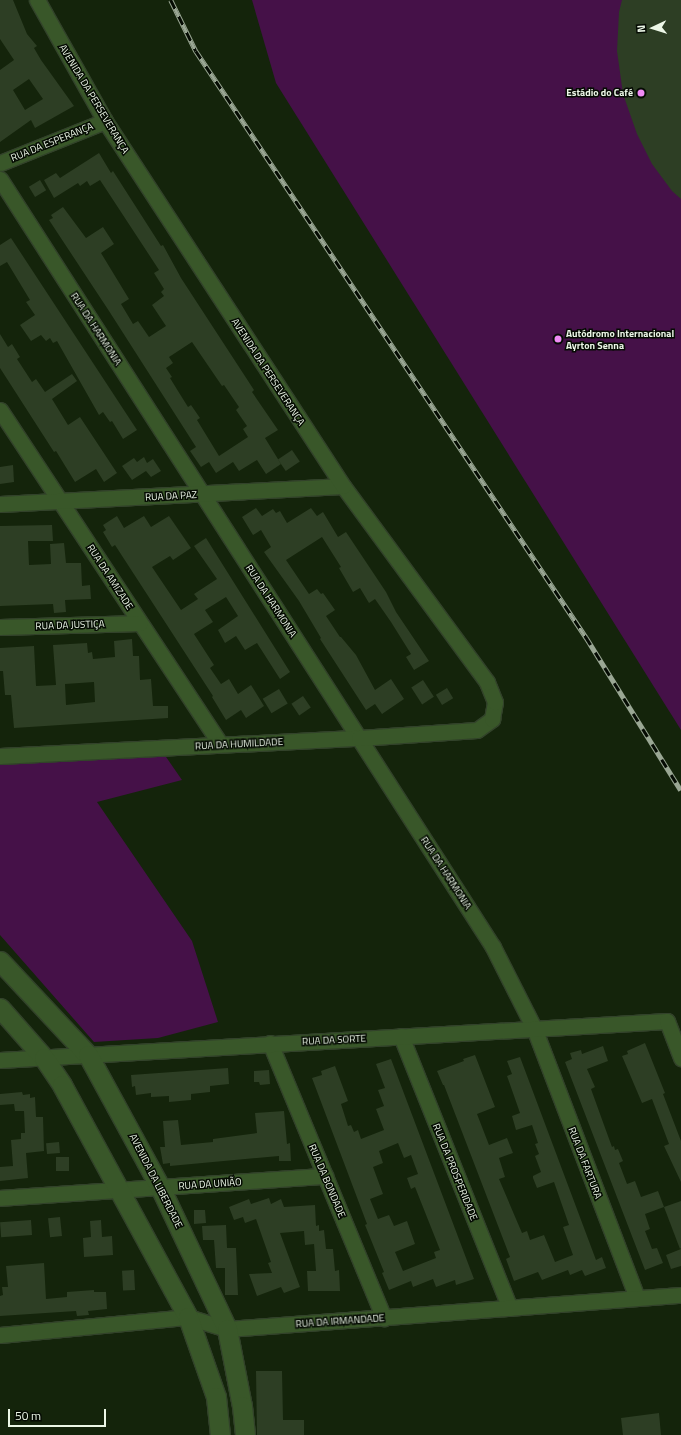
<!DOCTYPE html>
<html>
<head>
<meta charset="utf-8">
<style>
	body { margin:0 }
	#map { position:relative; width:681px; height:1435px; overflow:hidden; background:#14240b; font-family:"Titillium Web",sans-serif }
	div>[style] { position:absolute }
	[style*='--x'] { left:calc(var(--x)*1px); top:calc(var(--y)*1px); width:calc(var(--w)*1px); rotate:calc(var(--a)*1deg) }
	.green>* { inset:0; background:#451148 }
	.building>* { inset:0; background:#2d3e24; transform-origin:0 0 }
	.roads { filter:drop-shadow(1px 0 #32422a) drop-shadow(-1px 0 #32422a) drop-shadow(0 1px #32422a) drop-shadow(0 -1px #32422a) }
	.minor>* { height:15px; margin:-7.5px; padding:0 7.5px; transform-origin:7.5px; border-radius:7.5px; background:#395729 }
	.tertiary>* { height:19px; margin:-9.5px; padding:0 9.5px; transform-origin:9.5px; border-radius:9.5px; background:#395729 }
	.rail>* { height:4.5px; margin-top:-2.25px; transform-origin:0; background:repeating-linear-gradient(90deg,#050b03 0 9px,#9aa794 0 18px); box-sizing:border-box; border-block:1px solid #9aa794 }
	.dots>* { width:11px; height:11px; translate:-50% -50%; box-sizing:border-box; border:2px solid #050b03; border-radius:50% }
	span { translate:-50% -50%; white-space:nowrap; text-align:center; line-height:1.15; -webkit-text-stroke:3px #050b03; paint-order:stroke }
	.poi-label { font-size:10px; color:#ecf7e7; font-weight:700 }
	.right { translate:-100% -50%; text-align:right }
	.left { translate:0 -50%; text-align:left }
	.street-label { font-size:10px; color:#ecf7e7 }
	.north { position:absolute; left:633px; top:8px; width:40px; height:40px; -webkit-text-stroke:3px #050b03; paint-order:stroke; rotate:266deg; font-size:11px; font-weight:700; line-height:16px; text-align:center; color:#ecf7e7 }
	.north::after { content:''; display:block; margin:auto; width:14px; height:18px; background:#ecf7e7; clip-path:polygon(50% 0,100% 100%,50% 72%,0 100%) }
	.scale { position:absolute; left:8px; top:1409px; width:98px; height:18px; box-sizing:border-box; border:2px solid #ecf7e7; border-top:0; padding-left:5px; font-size:12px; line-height:14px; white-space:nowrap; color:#ecf7e7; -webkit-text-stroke:3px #050b03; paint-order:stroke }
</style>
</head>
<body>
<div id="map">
	<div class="green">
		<div style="clip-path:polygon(252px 0,681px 0,681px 730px,276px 83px)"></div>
		<div style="clip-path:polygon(164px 754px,182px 780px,97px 802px,192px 941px,218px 1022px,158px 1038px,94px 1042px,0 935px,0 765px)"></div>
	</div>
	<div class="building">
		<div style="clip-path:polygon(evenodd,0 0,13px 0,27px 34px,37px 46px,34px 48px,41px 60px,74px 106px,35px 128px,31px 120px,0 142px,0 70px,14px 60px,0 39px,0 0,29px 79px,43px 99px,25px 110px,13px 90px,29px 79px)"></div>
		<div style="clip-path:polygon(622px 0,681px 0,681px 199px,672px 191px,652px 164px,637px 134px,623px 94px,617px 51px,619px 12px)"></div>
		<div style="clip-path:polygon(evenodd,99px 153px,111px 173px,113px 171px,161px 246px,163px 245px,181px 278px,254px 390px,252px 392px,278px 430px,265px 438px,281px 464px,266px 474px,257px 460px,239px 471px,233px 462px,216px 473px,209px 462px,201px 467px,190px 451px,196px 447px,109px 311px,49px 220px,53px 218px,51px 215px,63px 207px,86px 238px,103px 227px,114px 244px,101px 253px,129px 299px,121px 304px,133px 324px,138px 321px,149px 337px,166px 326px,152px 305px,164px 296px,161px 292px,164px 289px,154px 273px,159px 270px,100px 180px,90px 186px,87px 181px,80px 186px,78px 183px,54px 198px,44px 180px,56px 173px,60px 178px,99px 153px,192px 342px,222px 386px,224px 385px,239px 407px,236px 410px,247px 426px,243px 429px,248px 437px,219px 456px,197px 420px,200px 418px,191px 405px,188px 407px,178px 391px,170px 378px,172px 377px,166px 368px,173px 363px,169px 357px,192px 342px)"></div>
		<div style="left:40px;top:180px;width:12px;height:13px;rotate:59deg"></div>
		<div style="clip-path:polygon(11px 238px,137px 430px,123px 439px,112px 421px,110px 422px,103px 412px,99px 415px,57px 341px,53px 343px,50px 338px,46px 341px,41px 335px,31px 341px,20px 325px,35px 315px,26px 302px,30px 300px,7px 262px,0 266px,0 245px)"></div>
		<div style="clip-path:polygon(0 334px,8px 347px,12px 344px,20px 357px,17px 359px,32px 382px,36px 379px,45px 392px,72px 374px,77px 381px,52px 399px,68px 425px,80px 417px,117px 473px,104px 482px,96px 469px,75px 482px,56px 451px,54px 452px,0 368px)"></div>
		<div style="left:292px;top:450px;width:14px;height:17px;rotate:56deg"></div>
		<div style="clip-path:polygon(144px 457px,147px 463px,153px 459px,161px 471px,151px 477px,146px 471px,132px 480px,122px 466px,134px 458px,137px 462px)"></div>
		<div style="clip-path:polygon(13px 465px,14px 482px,0 484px,0 467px)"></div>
		<div style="clip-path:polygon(256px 508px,262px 516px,273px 509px,276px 513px,280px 511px,287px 523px,311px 508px,317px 516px,323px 512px,338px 537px,346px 532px,386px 592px,396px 612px,429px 661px,414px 670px,406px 657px,411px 654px,391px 622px,375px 599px,369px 603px,360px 588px,353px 592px,339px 568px,341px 567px,322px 537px,286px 560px,309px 594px,317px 589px,321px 594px,323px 593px,335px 610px,326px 616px,340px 637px,341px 637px,356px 655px,375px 690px,391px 679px,404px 699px,382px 714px,375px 704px,366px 710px,320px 639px,321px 638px,299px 601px,264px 552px,271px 547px,261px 530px,253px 535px,242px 517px)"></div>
		<div style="clip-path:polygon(117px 516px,124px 528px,144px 516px,151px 527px,169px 516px,191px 548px,173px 560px,170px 556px,152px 567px,181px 610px,198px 599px,194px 594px,217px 579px,194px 546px,206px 538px,290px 672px,280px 679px,257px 643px,245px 650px,236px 636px,225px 643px,218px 630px,238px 616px,226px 597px,205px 610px,213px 622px,194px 634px,214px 665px,210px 668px,221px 684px,229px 679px,238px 694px,251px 685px,264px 706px,246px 718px,241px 710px,226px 720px,212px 697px,213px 696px,115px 545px,112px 547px,103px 532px,106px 530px,103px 525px)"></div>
		<div style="clip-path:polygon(52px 525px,53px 541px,28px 541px,29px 565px,51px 564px,50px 544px,64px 543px,66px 563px,81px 563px,82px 586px,90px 585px,91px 599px,65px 600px,66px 612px,54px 613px,53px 604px,0 606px,0 526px)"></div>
		<div style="clip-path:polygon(evenodd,132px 639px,133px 656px,139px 656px,140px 680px,151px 679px,153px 706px,168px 706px,168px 718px,14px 728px,11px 695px,5px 695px,3px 671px,0 671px,0 648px,34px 646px,36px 686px,56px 685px,53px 645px,87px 643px,88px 653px,92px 652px,93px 659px,115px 657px,114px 641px,132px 639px,94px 682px,95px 702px,66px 705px,65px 684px,94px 682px)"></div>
		<div style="left:423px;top:680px;width:20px;height:14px;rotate:57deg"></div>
		<div style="left:447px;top:688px;width:12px;height:13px;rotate:59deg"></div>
		<div style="left:279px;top:689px;width:17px;height:19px;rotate:59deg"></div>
		<div style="left:303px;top:696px;width:14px;height:14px;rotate:56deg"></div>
		<div style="clip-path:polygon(645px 1043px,665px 1093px,663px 1094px,681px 1141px,681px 1182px,664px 1146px,669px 1144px,652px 1099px,642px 1103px,622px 1056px,628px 1054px,627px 1051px)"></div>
		<div style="clip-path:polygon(603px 1046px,608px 1061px,587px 1069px,595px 1087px,591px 1089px,604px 1125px,612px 1147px,614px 1146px,615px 1150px,618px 1149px,623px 1161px,619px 1163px,627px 1184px,635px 1181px,641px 1197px,658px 1191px,664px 1207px,645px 1214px,650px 1229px,645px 1231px,652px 1249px,657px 1248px,663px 1263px,645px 1270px,565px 1062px,572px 1059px,570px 1053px,581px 1050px,582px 1054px)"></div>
		<div style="clip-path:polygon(475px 1055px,495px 1107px,477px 1114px,489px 1145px,507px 1138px,513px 1153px,499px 1158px,505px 1177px,499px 1179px,522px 1233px,527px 1231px,530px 1240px,544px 1235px,555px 1262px,573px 1255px,563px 1227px,569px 1225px,554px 1182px,537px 1188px,533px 1178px,533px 1176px,541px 1172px,535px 1156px,539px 1154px,535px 1144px,538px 1143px,532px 1125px,516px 1130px,512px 1116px,520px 1113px,507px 1076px,512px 1074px,507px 1061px,520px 1057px,596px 1260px,602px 1257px,606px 1268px,585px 1276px,582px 1270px,570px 1275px,568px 1270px,542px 1280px,538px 1272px,514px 1281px,506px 1259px,510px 1257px,444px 1085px,443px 1085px,437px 1071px,464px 1061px,463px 1059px)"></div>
		<div style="clip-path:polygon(evenodd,391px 1059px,474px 1279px,456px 1285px,455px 1280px,436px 1287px,433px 1279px,413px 1287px,411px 1281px,389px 1290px,382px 1273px,384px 1272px,365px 1225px,367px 1224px,312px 1078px,322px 1075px,321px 1071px,335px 1066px,348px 1101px,341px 1104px,348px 1126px,351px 1125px,354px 1132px,358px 1130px,361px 1139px,384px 1130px,376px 1109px,384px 1106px,378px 1090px,385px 1088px,376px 1064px,391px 1059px,398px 1143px,404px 1158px,411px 1155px,418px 1174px,407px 1178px,411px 1189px,415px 1187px,440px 1250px,434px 1252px,436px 1258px,403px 1271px,395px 1252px,415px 1244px,407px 1221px,394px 1226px,389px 1215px,378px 1219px,370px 1199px,383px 1194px,373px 1167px,383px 1163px,379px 1151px,398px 1143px)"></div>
		<div style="clip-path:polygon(228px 1068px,229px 1084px,210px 1086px,210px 1092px,191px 1094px,191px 1100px,169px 1102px,169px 1096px,151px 1097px,151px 1093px,136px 1095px,135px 1086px,132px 1087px,131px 1075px)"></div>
		<div style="clip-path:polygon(269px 1070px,270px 1084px,260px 1085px,259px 1082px,254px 1082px,254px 1071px)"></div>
		<div style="clip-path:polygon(22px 1092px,23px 1095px,30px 1094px,30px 1098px,35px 1097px,36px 1117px,43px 1117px,44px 1151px,26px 1153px,28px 1178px,0 1181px,0 1167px,13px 1166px,11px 1140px,21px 1139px,21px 1133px,25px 1133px,24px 1111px,15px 1111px,14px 1104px,0 1105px,0 1094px)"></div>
		<div style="clip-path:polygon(284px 1111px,287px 1144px,290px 1143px,291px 1161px,279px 1161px,279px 1156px,170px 1166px,170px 1163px,163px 1164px,160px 1147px,165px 1147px,163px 1121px,178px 1120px,181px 1145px,213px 1142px,213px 1139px,257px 1133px,255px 1113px)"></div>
		<div style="left:59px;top:1142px;width:11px;height:13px;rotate:85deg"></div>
		<div style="left:69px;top:1157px;width:14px;height:13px;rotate:90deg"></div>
		<div style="clip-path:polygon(269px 1198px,271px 1204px,281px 1199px,284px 1207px,315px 1205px,316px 1226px,319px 1225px,319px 1231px,324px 1230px,326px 1249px,333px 1249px,335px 1271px,339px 1270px,340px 1291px,308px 1291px,307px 1271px,316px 1271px,314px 1244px,305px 1245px,304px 1231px,280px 1233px,300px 1287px,284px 1293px,281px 1287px,257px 1296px,249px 1274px,272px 1273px,268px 1263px,271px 1262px,256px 1219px,245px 1223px,243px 1217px,234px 1220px,229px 1207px,249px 1199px,251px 1204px)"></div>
		<div style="clip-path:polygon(681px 1201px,681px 1248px,680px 1249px,664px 1207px)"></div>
		<div style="clip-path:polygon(194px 1210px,205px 1210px,206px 1223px,194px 1224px)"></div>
		<div style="left:60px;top:1217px;width:19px;height:12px;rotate:84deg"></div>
		<div style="left:31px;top:1220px;width:15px;height:31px;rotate:86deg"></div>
		<div style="clip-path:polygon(101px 1220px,102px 1237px,112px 1236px,113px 1255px,84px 1257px,83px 1238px,91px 1237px,90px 1221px)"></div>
		<div style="clip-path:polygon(226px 1225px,227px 1248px,236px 1248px,238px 1295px,225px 1295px,225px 1268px,216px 1268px,214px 1240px,203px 1240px,202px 1226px)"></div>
		<div style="clip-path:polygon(681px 1249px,681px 1266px,671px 1269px,666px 1255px)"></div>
		<div style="clip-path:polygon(44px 1263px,46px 1299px,67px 1297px,67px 1292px,94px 1290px,94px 1292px,106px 1292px,107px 1309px,88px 1311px,89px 1315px,77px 1316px,76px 1311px,0 1316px,0 1296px,3px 1295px,2px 1287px,8px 1287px,6px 1266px)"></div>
		<div style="left:134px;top:1270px;width:20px;height:12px;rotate:87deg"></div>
		<div style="clip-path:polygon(256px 1371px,282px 1371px,283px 1420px,304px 1420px,304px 1435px,257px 1435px)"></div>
		<div style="clip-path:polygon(659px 1413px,661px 1435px,623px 1435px,621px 1418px)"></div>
	</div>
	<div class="roads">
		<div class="minor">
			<div style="--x:0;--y:163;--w:113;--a:-21.8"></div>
			<div style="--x:0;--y:179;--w:913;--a:57.3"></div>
			<div style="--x:493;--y:947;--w:91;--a:63.2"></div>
			<div style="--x:534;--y:1028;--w:289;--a:69.1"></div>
			<div style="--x:0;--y:410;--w:400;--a:56.6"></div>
			<div style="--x:0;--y:504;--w:343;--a:-3"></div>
			<div style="--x:0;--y:627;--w:140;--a:-1.6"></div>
			<div style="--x:0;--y:756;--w:359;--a:-2.9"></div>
			<div style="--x:359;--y:738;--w:118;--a:-3.9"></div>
			<div style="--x:477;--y:730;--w:19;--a:-36"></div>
			<div style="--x:492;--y:719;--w:17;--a:-80"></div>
			<div style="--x:495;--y:702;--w:22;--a:-112"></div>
			<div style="--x:487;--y:682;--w:243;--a:-126.3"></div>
			<div style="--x:343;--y:486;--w:436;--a:-123.1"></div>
			<div style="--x:105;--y:121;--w:139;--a:-119.3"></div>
			<div style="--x:401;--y:1036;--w:293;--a:68.2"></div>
			<div style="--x:270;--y:1043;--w:298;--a:67.5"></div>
			<div style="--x:0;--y:1060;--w:668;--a:-3.35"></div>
			<div style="--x:667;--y:1021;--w:40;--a:69"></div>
			<div style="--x:0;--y:1198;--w:326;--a:-3.9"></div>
			<div style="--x:0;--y:1335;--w:189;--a:-5.5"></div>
			<div style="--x:188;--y:1317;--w:41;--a:17.1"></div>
			<div style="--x:227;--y:1329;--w:455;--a:-4.3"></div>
		</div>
		<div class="tertiary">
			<div style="--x:0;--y:961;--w:129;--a:46.9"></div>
			<div style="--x:88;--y:1055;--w:150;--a:61.4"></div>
			<div style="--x:160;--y:1187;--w:157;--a:64.7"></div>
			<div style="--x:227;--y:1329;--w:78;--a:79"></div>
			<div style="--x:242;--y:1406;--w:29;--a:84"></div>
			<div style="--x:0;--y:1008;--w:67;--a:48.7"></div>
			<div style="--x:44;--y:1058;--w:32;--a:56"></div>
			<div style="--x:62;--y:1085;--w:264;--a:61.5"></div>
			<div style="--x:188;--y:1317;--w:85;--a:70.7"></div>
			<div style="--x:216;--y:1397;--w:38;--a:84"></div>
		</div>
	</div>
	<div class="rail">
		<div style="--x:171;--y:0;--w:57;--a:63.9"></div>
		<div style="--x:196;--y:51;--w:704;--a:56.36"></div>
		<div style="--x:586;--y:637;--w:180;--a:58.2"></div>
	</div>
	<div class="dots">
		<div style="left:641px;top:93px;background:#f08bf5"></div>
		<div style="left:558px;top:339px;background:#f08bf5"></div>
	</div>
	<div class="poi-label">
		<span class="right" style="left:633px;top:93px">Estádio do Café</span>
		<span class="left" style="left:566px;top:339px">Autódromo Internacional<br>Ayrton Senna</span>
	</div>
	<div class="street-label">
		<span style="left:94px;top:99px;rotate:59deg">AVENIDA DA PERSEVERANÇA</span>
		<span style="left:52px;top:142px;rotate:-22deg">RUA DA ESPERANÇA</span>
		<span style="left:96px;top:329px;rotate:57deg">RUA DA HARMONIA</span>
		<span style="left:268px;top:372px;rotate:57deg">AVENIDA DA PERSEVERANÇA</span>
		<span style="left:171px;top:496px;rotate:-3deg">RUA DA PAZ</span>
		<span style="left:110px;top:577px;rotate:57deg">RUA DA AMIZADE</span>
		<span style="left:271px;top:601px;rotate:57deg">RUA DA HARMONIA</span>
		<span style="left:70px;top:625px;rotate:-2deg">RUA DA JUSTIÇA</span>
		<span style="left:239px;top:744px;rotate:-3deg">RUA DA HUMILDADE</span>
		<span style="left:446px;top:873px;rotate:57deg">RUA DA HARMONIA</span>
		<span style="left:334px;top:1040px;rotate:-3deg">RUA DA SORTE</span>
		<span style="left:585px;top:1163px;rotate:69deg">RUA DA FARTURA</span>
		<span style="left:455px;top:1172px;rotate:68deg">RUA DA PROSPERIDADE</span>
		<span style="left:156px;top:1181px;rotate:63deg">AVENIDA DA LIBERDADE</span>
		<span style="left:327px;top:1181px;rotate:67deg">RUA DA BONDADE</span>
		<span style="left:210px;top:1184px;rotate:-4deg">RUA DA UNIÃO</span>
		<span style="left:340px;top:1321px;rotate:-4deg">RUA DA IRMANDADE</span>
	</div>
	<div class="north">N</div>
	<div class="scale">50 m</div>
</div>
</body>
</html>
